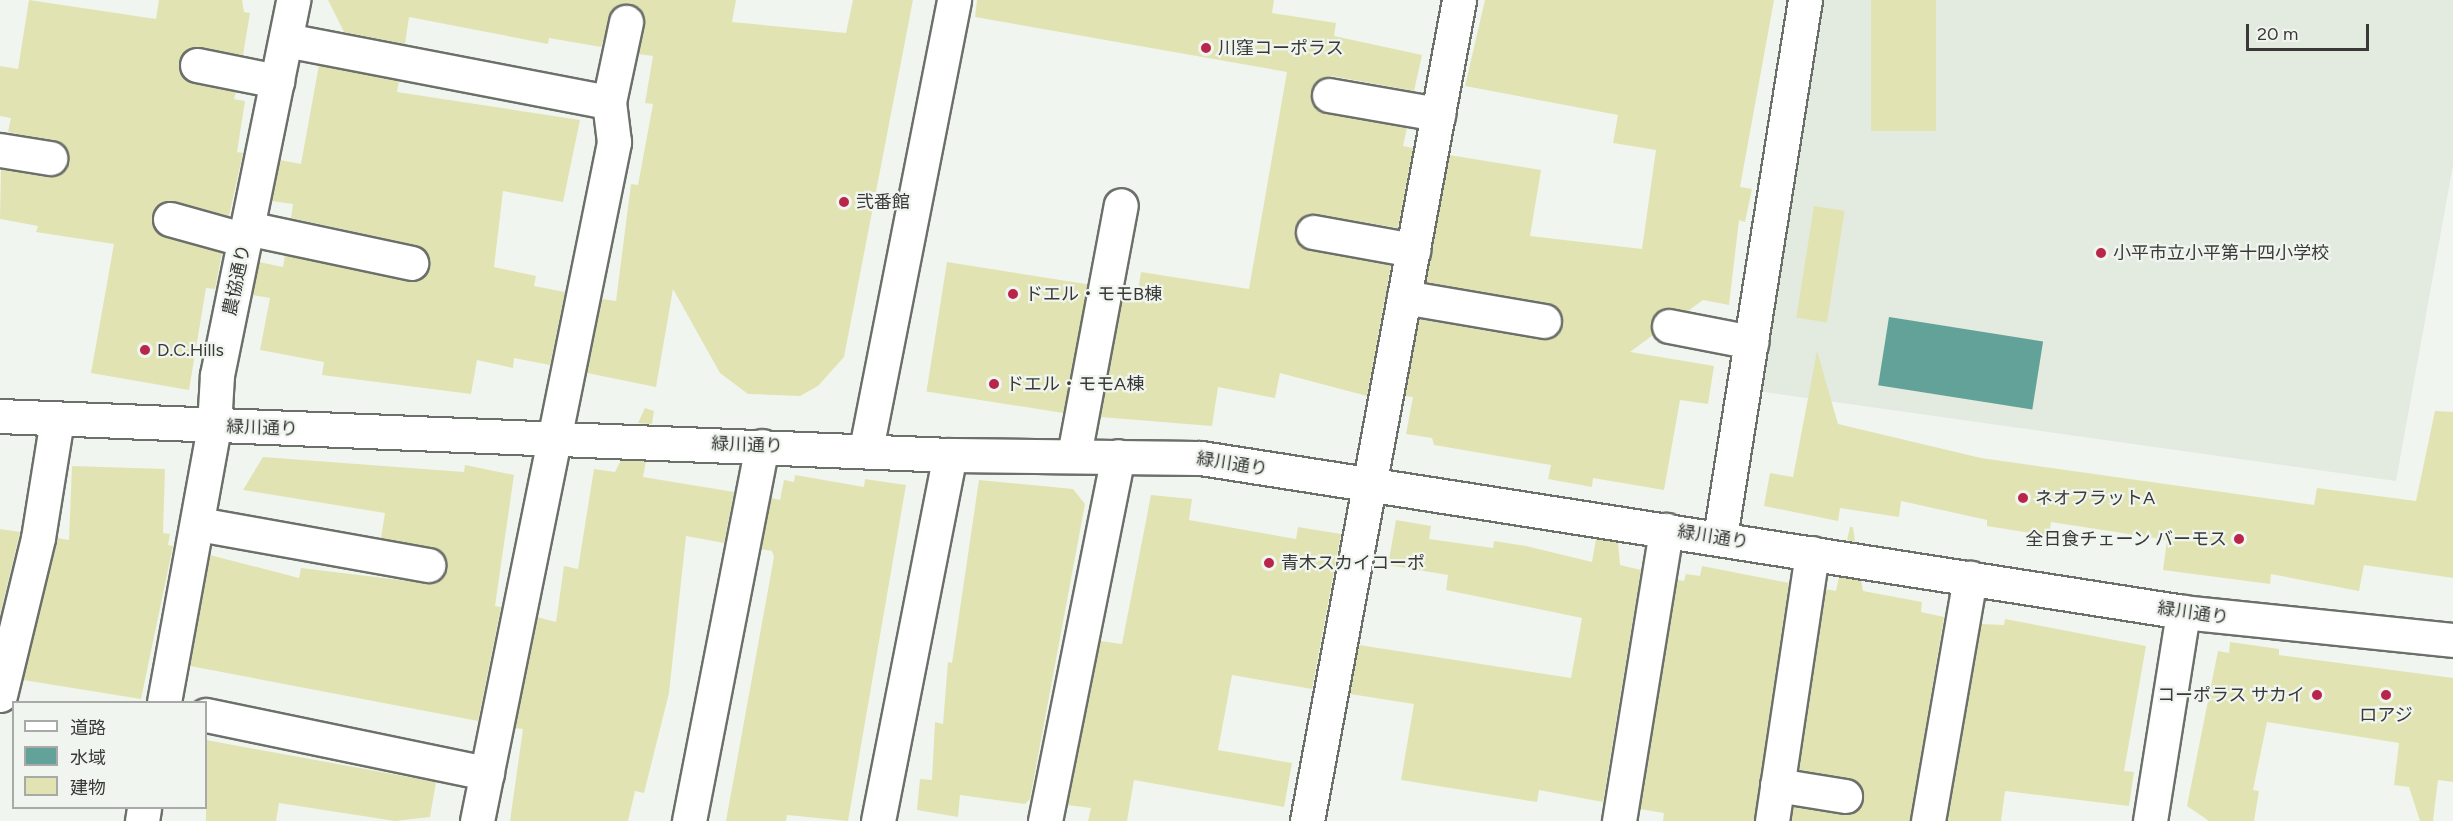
<!DOCTYPE html>
<html>
<head>
<meta charset="utf-8">
<style>
	body { margin:0 }
	#map { position:relative; width:2453px; height:821px; overflow:hidden; background:#f1f5ef; font-family:Figtree,"Noto Sans JP",sans-serif }
	div>[style] { position:absolute }
	[style*='--x'] { left:calc(var(--x)*1px); top:calc(var(--y)*1px); width:calc(var(--w)*1px); rotate:calc(var(--a)*1deg) }
	.built>* { inset:0; background:#e3eadf }
	.water>* { inset:0; background:#63a299; transform-origin:0 0 }
	.building>* { inset:0; background:#e1e4b2; transform-origin:0 0 }
	.roads { filter:drop-shadow(2px 0 #6c706a) drop-shadow(-2px 0 #6c706a) drop-shadow(0 2px #6c706a) drop-shadow(0 -2px #6c706a) }
	.minor>* { height:33px; margin:-16.5px; padding:0 16.5px; transform-origin:16.5px; border-radius:16.5px; background:#fff }
	.dots>* { width:16px; height:16px; translate:-50% -50%; box-sizing:border-box; border:3px solid #f1f5ef; border-radius:50% }
	span { translate:-50% -50%; white-space:nowrap; text-align:center; line-height:1.15; -webkit-text-stroke:4.5px #f1f5ef; paint-order:stroke }
	.poi-label { font-size:18px; color:#393a38 }
	.left { translate:0 -50%; text-align:left }
	.right { translate:-100% -50%; text-align:right }
	.street-label { font-size:18px; color:#393a38 }
	.legend { position:absolute; left:12px; top:701px; width:195px; height:108px; box-sizing:border-box; background:#f1f5ef; border:2px solid #a7aaa6; margin:0; padding:8px 10px; list-style:none; font-size:18px; color:#393a38 }
	.legend li { display:flex; align-items:center; gap:12px; height:30px }
	.legend b { width:30px; border:2px solid #a7aaa6 }
	.scale { position:absolute; left:2246px; top:24px; width:123px; height:27px; box-sizing:border-box; border:3px solid #393a38; border-top:0; padding-left:8px; font-size:18px; line-height:21px; white-space:nowrap; color:#393a38; -webkit-text-stroke:4px #f1f5ef; paint-order:stroke }
</style>
</head>
<body>
<div id="map">
	<div class="built">
		<div style="clip-path:polygon(1807px 0,2453px 0,2453px 165px,2396px 481px,1743px 389px)"></div>
	</div>
	<div class="water">
		<div style="left:1889px;top:317px;width:156px;height:69px;rotate:9deg"></div>
	</div>
	<div class="building">
		<div style="clip-path:polygon(29px 0,156px 19px,159px 0,242px 0,244px 12px,250px 13px,243px 55px,192px 47px,179px 62px,185px 79px,236px 92px,234px 99px,245px 101px,237px 152px,243px 153px,229px 216px,174px 201px,157px 205px,152px 215px,156px 232px,164px 237px,222px 253px,215px 289px,206px 288px,189px 390px,91px 373px,114px 244px,36px 232px,38px 226px,0 219px,1px 169px,56px 176px,69px 160px,61px 143px,8px 132px,11px 118px,0 116px,0 66px,18px 69px)"></div>
		<div style="clip-path:polygon(328px 0,736px 0,732px 22px,846px 33px,853px 0,913px 0,844px 357px,818px 386px,800px 396px,748px 394px,720px 373px,673px 289px,656px 387px,587px 373px,602px 299px,616px 301px,631px 184px,638px 185px,653px 104px,645px 103px,653px 56px,638px 54px,644px 25px,638px 8px,629px 4px,613px 9px,601px 47px,549px 38px,548px 44px,409px 17px,405px 44px,344px 32px)"></div>
		<div style="clip-path:polygon(977px 0,1274px 0,1272px 13px,1336px 23px,1334px 36px,1422px 55px,1414px 91px,1332px 76px,1315px 83px,1311px 92px,1312px 102px,1325px 113px,1407px 128px,1403px 146px,1413px 148px,1398px 228px,1316px 214px,1306px 215px,1295px 228px,1296px 239px,1309px 250px,1391px 265px,1367px 396px,1280px 373px,1275px 398px,1218px 387px,1212px 426px,1100px 417px,1124px 290px,1138px 292px,1141px 272px,1249px 289px,1287px 72px,975px 17px)"></div>
		<div style="clip-path:polygon(1485px 0,1774px 0,1740px 187px,1752px 189px,1745px 222px,1739px 220px,1729px 305px,1703px 300px,1688px 311px,1662px 309px,1651px 322px,1653px 335px,1630px 352px,1714px 366px,1708px 404px,1680px 400px,1664px 490px,1593px 478px,1592px 487px,1548px 479px,1551px 465px,1434px 445px,1432px 438px,1406px 434px,1413px 397px,1405px 396px,1419px 319px,1541px 340px,1558px 333px,1563px 324px,1556px 307px,1547px 303px,1426px 282px,1449px 155px,1541px 170px,1530px 236px,1642px 249px,1656px 150px,1613px 143px,1618px 115px,1465px 86px)"></div>
		<div style="left:1871px;top:0;width:65px;height:131px"></div>
		<div style="clip-path:polygon(319px 65px,399px 81px,397px 92px,580px 120px,563px 202px,503px 191px,494px 267px,536px 276px,534px 286px,565px 292px,550px 365px,514px 358px,513px 368px,477px 360px,471px 394px,322px 375px,324px 362px,260px 350px,270px 298px,252px 295px,259px 262px,283px 267px,285px 255px,408px 281px,424px 276px,429px 266px,424px 250px,415px 245px,291px 218px,293px 204px,271px 201px,280px 160px,301px 164px)"></div>
		<div style="left:1814px;top:206px;width:31px;height:113px;rotate:9deg"></div>
		<div style="left:947px;top:262px;width:142px;height:131px;rotate:9deg"></div>
		<div style="clip-path:polygon(1817px 351px,1838px 424px,1981px 458px,2314px 505px,2317px 488px,2416px 501px,2435px 411px,2453px 412px,2453px 578px,2364px 565px,2359px 591px,2271px 574px,2270px 584px,2163px 570px,2167px 540px,2051px 522px,2049px 536px,1987px 526px,1987px 520px,1901px 501px,1899px 517px,1840px 508px,1838px 521px,1764px 506px,1770px 473px,1793px 477px)"></div>
		<div style="clip-path:polygon(645px 408px,654px 411px,652px 424px,638px 423px)"></div>
		<div style="clip-path:polygon(263px 457px,464px 472px,465px 465px,514px 475px,495px 606px,501px 607px,478px 721px,190px 666px,210px 555px,299px 578px,301px 568px,425px 583px,435px 582px,446px 569px,440px 550px,381px 538px,385px 513px,243px 490px)"></div>
		<div style="clip-path:polygon(621px 460px,646px 461px,643px 477px,734px 492px,724px 543px,686px 536px,669px 693px,644px 793px,635px 791px,628px 821px,510px 821px,523px 729px,515px 728px,537px 617px,556px 622px,564px 566px,578px 569px,594px 469px,615px 472px)"></div>
		<div style="clip-path:polygon(72px 466px,165px 469px,163px 533px,170px 534px,168px 545px,173px 546px,141px 699px,23px 680px,57px 538px,69px 540px)"></div>
		<div style="clip-path:polygon(795px 475px,864px 487px,865px 479px,906px 485px,848px 821px,787px 815px,786px 821px,726px 821px,774px 557px,772px 551px,761px 549px,771px 498px,780px 500px,784px 480px,794px 482px)"></div>
		<div style="clip-path:polygon(979px 480px,1073px 489px,1085px 504px,1030px 799px,1025px 804px,960px 795px,958px 817px,917px 810px,920px 779px,932px 780px,935px 722px,943px 724px,948px 662px,952px 663px)"></div>
		<div style="clip-path:polygon(1151px 495px,1192px 499px,1189px 520px,1296px 539px,1298px 527px,1341px 534px,1312px 689px,1232px 675px,1218px 750px,1292px 763px,1284px 807px,1134px 780px,1127px 821px,1088px 821px,1091px 808px,1067px 805px,1100px 641px,1122px 644px)"></div>
		<div style="clip-path:polygon(1396px 520px,1431px 526px,1429px 539px,1493px 548px,1494px 541px,1526px 546px,1592px 562px,1596px 539px,1618px 542px,1620px 565px,1641px 570px,1603px 802px,1539px 790px,1537px 802px,1401px 780px,1414px 704px,1350px 694px,1359px 645px,1571px 678px,1582px 618px,1446px 590px,1448px 575px,1388px 565px)"></div>
		<div style="clip-path:polygon(1850px 527px,1853px 527px,1855px 542px,1847px 540px)"></div>
		<div style="clip-path:polygon(0 529px,20px 532px,0 615px)"></div>
		<div style="clip-path:polygon(1702px 566px,1789px 583px,1754px 821px,1663px 821px,1664px 813px,1640px 809px,1677px 580px,1684px 581px,1686px 574px,1700px 576px)"></div>
		<div style="clip-path:polygon(1839px 577px,1861px 580px,1863px 591px,1922px 602px,1921px 612px,1944px 617px,1910px 821px,1791px 821px,1793px 807px,1843px 815px,1852px 813px,1863px 800px,1856px 781px,1799px 770px,1826px 589px,1836px 591px)"></div>
		<div style="clip-path:polygon(2005px 619px,2146px 646px,2124px 771px,2134px 772px,2129px 806px,2005px 791px,2001px 821px,1947px 821px,1981px 624px,2004px 625px)"></div>
		<div style="clip-path:polygon(2230px 642px,2279px 649px,2279px 655px,2453px 678px,2453px 782px,2438px 780px,2433px 821px,2420px 821px,2409px 787px,2394px 785px,2399px 743px,2267px 722px,2253px 790px,2259px 791px,2254px 821px,2209px 821px,2187px 806px,2218px 651px,2229px 653px)"></div>
		<div style="clip-path:polygon(206px 740px,436px 782px,430px 817px,395px 821px,279px 803px,276px 821px,206px 821px)"></div>
	</div>
	<div class="roads">
		<div class="minor">
			<div style="--x:286;--y:40;--w:329;--a:10.9"></div>
			<div style="--x:197;--y:65;--w:82;--a:11.3"></div>
			<div style="--x:1329;--y:95;--w:111;--a:9.9"></div>
			<div style="--x:0;--y:150;--w:51;--a:9.1"></div>
			<div style="--x:170;--y:219;--w:78;--a:15.6"></div>
			<div style="--x:247;--y:228;--w:168;--a:12"></div>
			<div style="--x:1313;--y:232;--w:102;--a:10.2"></div>
			<div style="--x:1404;--y:297;--w:142;--a:9.7"></div>
			<div style="--x:1669;--y:326;--w:84;--a:11"></div>
			<div style="--x:0;--y:416;--w:951;--a:2.35"></div>
			<div style="--x:950;--y:455;--w:251;--a:0.7"></div>
			<div style="--x:1201;--y:458;--w:994;--a:8.91"></div>
			<div style="--x:2183;--y:612;--w:271;--a:5.9"></div>
			<div style="--x:866;--y:449;--w:458;--a:-78.9"></div>
			<div style="--x:1074;--y:455;--w:254;--a:-79.4"></div>
			<div style="--x:198;--y:524;--w:234;--a:10.1"></div>
			<div style="--x:1720;--y:537;--w:544;--a:-81.01"></div>
			<div style="--x:0;--y:695;--w:162;--a:-76.4"></div>
			<div style="--x:38;--y:538;--w:121;--a:-80.9"></div>
			<div style="--x:164;--y:702;--w:280;--a:-79.7"></div>
			<div style="--x:214;--y:426;--w:51;--a:-86.6"></div>
			<div style="--x:217;--y:375;--w:383;--a:-78.5"></div>
			<div style="--x:206;--y:715;--w:287;--a:11.7"></div>
			<div style="--x:1777;--y:785;--w:69;--a:9.2"></div>
			<div style="--x:142;--y:821;--w:13;--a:-81"></div>
			<div style="--x:477;--y:821;--w:693;--a:-78.59"></div>
			<div style="--x:614;--y:142;--w:40;--a:-97.1"></div>
			<div style="--x:609;--y:102;--w:82;--a:-78"></div>
			<div style="--x:689;--y:821;--w:382;--a:-79"></div>
			<div style="--x:878;--y:821;--w:373;--a:-78.9"></div>
			<div style="--x:1045;--y:821;--w:372;--a:-78.7"></div>
			<div style="--x:1307;--y:821;--w:835;--a:-79.51"></div>
			<div style="--x:1619;--y:821;--w:295;--a:-80.8"></div>
			<div style="--x:1772;--y:821;--w:271;--a:-81.5"></div>
			<div style="--x:1928;--y:821;--w:247;--a:-80.2"></div>
			<div style="--x:2150;--y:821;--w:212;--a:-81"></div>
		</div>
	</div>
	<div class="dots">
		<div style="left:1206px;top:48px;background:#b8274a"></div>
		<div style="left:844px;top:202px;background:#b8274a"></div>
		<div style="left:2101px;top:253px;background:#b8274a"></div>
		<div style="left:1013px;top:294px;background:#b8274a"></div>
		<div style="left:145px;top:350px;background:#b8274a"></div>
		<div style="left:994px;top:384px;background:#b8274a"></div>
		<div style="left:2023px;top:498px;background:#b8274a"></div>
		<div style="left:2239px;top:539px;background:#b8274a"></div>
		<div style="left:1269px;top:563px;background:#b8274a"></div>
		<div style="left:2317px;top:695px;background:#b8274a"></div>
		<div style="left:2386px;top:695px;background:#b8274a"></div>
	</div>
	<div class="poi-label">
		<span class="left" style="left:1218px;top:48px">川窪コーポラス</span>
		<span class="left" style="left:856px;top:202px">弐番館</span>
		<span class="left" style="left:2113px;top:253px">小平市立小平第十四小学校</span>
		<span class="left" style="left:1025px;top:294px">ドエル・モモB棟</span>
		<span class="left" style="left:157px;top:350px">D.C.Hills</span>
		<span class="left" style="left:1006px;top:384px">ドエル・モモA棟</span>
		<span class="left" style="left:2035px;top:498px">ネオフラットA</span>
		<span class="right" style="left:2227px;top:539px">全日食チェーン バーモス</span>
		<span class="left" style="left:1281px;top:563px">青木スカイコーポ</span>
		<span class="right" style="left:2305px;top:695px">コーポラス サカイ</span>
		<span style="left:2386px;top:715px">ロアジ</span>
	</div>
	<div class="street-label">
		<span style="left:237px;top:280px;rotate:-78deg">農協通り</span>
		<span style="left:262px;top:428px;rotate:2deg">緑川通り</span>
		<span style="left:747px;top:445px;rotate:2deg">緑川通り</span>
		<span style="left:1232px;top:464px;rotate:9deg">緑川通り</span>
		<span style="left:1713px;top:537px;rotate:9deg">緑川通り</span>
		<span style="left:2193px;top:613px;rotate:8deg">緑川通り</span>
	</div>
	<ul class="legend">
	<li><b style="height:8px;background:#fff"></b>道路</li>
	<li><b style="height:16px;background:#63a299"></b>水域</li>
	<li><b style="height:16px;background:#e1e4b2"></b>建物</li>
	</ul>
	<div class="scale">20 m</div>
</div>
</body>
</html>
